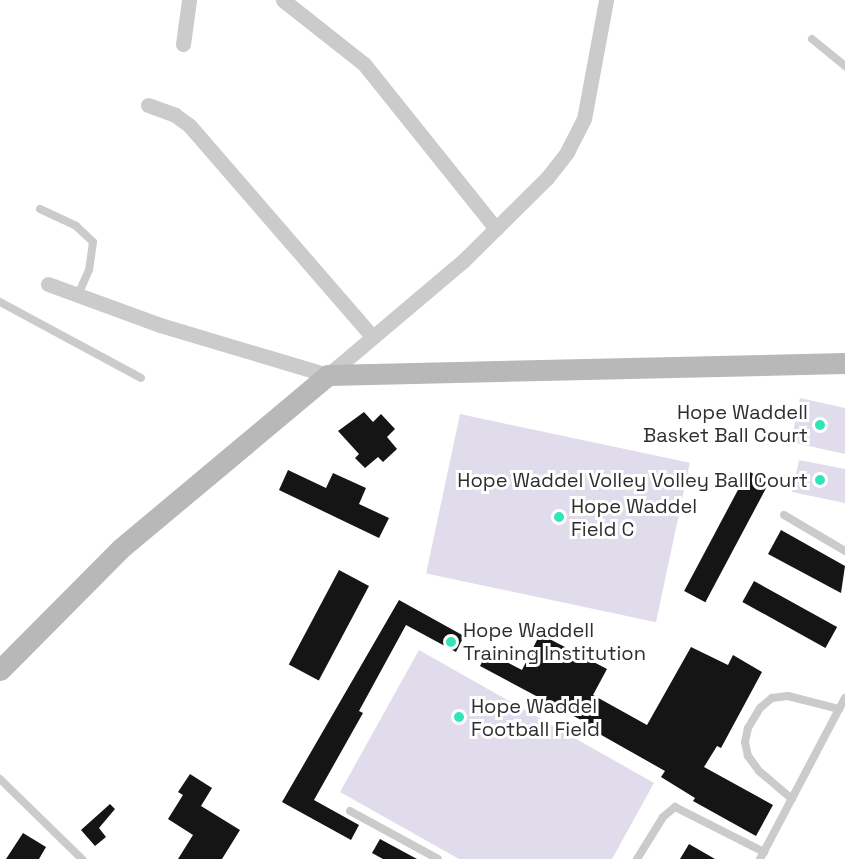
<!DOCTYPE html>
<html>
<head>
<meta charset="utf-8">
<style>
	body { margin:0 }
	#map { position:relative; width:845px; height:859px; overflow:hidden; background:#fff; font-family:"Space Grotesk",sans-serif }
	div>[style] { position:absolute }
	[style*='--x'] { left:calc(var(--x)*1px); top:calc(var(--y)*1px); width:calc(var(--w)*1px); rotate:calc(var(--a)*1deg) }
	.green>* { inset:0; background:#e1dcec; transform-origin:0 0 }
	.building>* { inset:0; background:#151515; transform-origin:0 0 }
	.lane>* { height:8px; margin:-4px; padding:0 4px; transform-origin:4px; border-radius:4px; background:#cbcbcb }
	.street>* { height:15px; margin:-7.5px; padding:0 7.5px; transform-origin:7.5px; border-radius:7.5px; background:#cbcbcb }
	.secondary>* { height:21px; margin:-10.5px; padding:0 10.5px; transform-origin:10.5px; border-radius:10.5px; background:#b8b8b8 }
	.dots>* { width:16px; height:16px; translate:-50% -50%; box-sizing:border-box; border:3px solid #fff; border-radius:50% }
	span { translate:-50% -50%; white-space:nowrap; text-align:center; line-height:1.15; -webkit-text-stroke:6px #fff; paint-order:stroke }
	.poi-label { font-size:20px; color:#2e2e2e }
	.right { translate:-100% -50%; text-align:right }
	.left { translate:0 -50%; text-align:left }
</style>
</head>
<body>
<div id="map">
	<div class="green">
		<div style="clip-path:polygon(800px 398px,845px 408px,845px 454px,791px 442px)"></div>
		<div style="left:460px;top:414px;width:235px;height:163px;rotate:12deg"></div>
		<div style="clip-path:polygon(799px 460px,845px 469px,845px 503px,792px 492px)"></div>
		<div style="clip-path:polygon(419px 650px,654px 783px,612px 859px,459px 859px,340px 792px)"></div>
	</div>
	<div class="building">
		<div style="clip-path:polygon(364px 412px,373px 422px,381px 414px,395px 429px,387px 437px,397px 449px,383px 462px,378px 457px,365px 468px,355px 458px,359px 454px,338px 431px)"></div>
		<div style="clip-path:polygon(288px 470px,326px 488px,333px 473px,366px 488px,359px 504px,389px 518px,379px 538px,279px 490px)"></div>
		<div style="left:748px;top:471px;width:24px;height:136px;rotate:28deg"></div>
		<div style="clip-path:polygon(781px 530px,845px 566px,841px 593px,768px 554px)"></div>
		<div style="left:339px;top:570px;width:34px;height:107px;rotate:28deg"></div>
		<div style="left:754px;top:581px;width:95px;height:24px;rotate:29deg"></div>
		<div style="clip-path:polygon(399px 600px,464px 636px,456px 652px,406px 625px,359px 711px,363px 713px,314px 800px,359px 825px,351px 840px,282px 802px)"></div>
		<div style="clip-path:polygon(540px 634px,607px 669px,593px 695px,647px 725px,691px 647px,728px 665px,733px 655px,762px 672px,721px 748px,717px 746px,704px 767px,773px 805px,756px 836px,693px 801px,695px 798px,661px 777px,665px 771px,596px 732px,598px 729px,480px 666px,487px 652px,522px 670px)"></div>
		<div style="clip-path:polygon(190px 774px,212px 788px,201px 806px,240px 830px,222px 859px,178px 859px,193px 835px,168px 819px,183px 795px,178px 792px)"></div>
		<div style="clip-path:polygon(110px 804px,115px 809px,99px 828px,106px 837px,95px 846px,81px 830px)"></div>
		<div style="clip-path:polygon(23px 833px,46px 847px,39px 859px,6px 859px)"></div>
		<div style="clip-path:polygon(380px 839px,417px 859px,383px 859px,372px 853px)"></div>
		<div style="clip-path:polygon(689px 844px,715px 859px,680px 859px)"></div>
	</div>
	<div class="lane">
		<div style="--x:812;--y:39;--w:43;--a:39.3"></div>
		<div style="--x:40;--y:209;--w:40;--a:25"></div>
		<div style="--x:76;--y:226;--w:23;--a:43"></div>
		<div style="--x:93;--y:242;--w:28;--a:98"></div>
		<div style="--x:89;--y:270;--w:27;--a:114"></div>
		<div style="--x:0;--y:302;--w:160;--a:28.3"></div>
		<div style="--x:784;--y:515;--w:71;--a:30.5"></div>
		<div style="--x:0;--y:779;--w:115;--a:44.3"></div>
		<div style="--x:792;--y:799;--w:43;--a:-139.7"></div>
		<div style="--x:759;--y:771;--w:19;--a:-126"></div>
		<div style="--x:748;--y:756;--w:14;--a:-102"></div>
		<div style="--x:745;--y:742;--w:14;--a:-78"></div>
		<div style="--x:748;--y:728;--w:23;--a:-59"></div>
		<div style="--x:760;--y:708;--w:16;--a:-40"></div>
		<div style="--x:772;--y:698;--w:16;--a:-7"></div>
		<div style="--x:788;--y:696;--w:53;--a:14.3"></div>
		<div style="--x:350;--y:811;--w:100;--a:28.6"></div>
		<div style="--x:637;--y:859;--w:49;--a:-58.2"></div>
		<div style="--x:663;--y:817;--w:16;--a:-40"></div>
		<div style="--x:675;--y:807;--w:100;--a:26.8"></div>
		<div style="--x:760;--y:859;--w:182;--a:-62.2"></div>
	</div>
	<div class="street">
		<div style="--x:283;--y:0;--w:103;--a:38.3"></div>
		<div style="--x:364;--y:64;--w:211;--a:51.3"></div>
		<div style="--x:183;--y:44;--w:44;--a:-82.2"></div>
		<div style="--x:148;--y:105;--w:29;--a:20"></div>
		<div style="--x:175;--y:115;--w:17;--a:36"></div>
		<div style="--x:189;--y:125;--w:278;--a:49.1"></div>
		<div style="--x:48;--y:284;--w:119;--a:20.1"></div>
		<div style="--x:160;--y:325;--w:175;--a:16.6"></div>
		<div style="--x:328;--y:375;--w:177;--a:-40.2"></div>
		<div style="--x:463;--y:261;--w:118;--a:-44.7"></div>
		<div style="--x:547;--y:178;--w:33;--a:-52"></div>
		<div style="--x:567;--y:152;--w:37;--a:-63"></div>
		<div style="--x:584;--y:119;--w:121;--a:-79.5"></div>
	</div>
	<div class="secondary">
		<div style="--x:0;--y:670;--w:170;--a:-45.2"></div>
		<div style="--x:120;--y:549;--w:271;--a:-39.9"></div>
		<div style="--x:328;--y:375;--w:517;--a:-1.33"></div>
	</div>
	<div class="dots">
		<div style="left:820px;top:425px;background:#32e4b8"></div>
		<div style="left:820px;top:480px;background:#32e4b8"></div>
		<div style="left:559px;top:517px;background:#32e4b8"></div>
		<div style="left:451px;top:642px;background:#32e4b8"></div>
		<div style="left:459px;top:717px;background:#32e4b8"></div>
	</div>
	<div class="poi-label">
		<span class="right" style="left:808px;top:424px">Hope Waddell<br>Basket Ball Court</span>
		<span class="right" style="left:808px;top:480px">Hope Waddel Volley Volley Ball Court</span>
		<span class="left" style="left:571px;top:518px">Hope Waddel<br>Field C</span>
		<span class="left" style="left:463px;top:642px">Hope Waddell<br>Training Institution</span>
		<span class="left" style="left:471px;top:718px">Hope Waddel<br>Football Field</span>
	</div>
</div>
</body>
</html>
